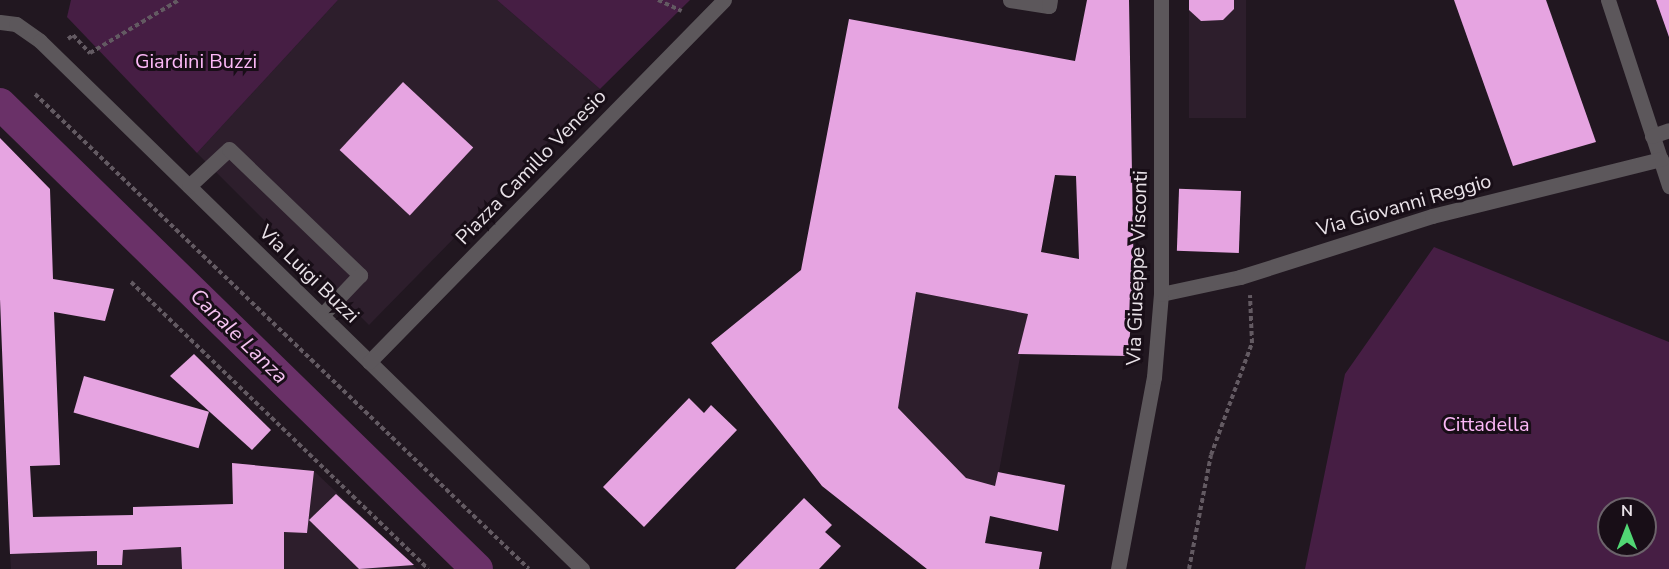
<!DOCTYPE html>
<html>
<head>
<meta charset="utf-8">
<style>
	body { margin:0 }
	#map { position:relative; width:1669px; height:569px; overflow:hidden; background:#211720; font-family:"Nunito Sans",sans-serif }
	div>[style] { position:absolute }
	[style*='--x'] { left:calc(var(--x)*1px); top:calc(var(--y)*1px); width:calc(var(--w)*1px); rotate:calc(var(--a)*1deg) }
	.built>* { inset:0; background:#2d1e2c; transform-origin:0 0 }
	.green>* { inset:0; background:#461e44 }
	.canal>* { height:32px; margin:-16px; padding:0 16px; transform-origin:16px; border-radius:16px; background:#6a3168 }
	.building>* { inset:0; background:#e6a4e1; transform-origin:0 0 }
	.path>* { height:4px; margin-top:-2px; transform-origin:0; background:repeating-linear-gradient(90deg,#635a62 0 4.5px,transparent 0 7.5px) }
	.minor>* { height:15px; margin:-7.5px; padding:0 7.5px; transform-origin:7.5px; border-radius:7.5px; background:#5c575b }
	span { translate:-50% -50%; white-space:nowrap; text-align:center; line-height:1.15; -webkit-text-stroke:6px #180e17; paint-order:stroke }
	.park-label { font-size:20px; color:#fcb8f7 }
	.street-label { font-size:20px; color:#e9e2e8 }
	.water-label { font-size:21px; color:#f5c2f1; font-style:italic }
	.north { position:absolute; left:1597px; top:497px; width:60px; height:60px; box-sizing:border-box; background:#180e17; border:2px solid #6c636b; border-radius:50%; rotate:0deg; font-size:16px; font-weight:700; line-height:24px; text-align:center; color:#e9e2e8 }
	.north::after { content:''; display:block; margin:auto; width:21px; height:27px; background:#51d674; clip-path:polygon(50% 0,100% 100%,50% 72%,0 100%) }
</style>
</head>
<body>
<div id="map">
	<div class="built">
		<div style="clip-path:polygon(338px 0,497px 0,600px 89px,369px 325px,197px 153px)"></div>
		<div style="left:1189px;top:0;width:57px;height:118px"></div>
		<div style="clip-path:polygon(788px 282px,898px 407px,916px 292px,1028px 314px,981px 569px,927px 569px,822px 486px,711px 343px)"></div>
		<div style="clip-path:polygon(232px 463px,314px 471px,417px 569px,11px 569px,10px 554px,34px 554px,33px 517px,133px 515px,133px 507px,232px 504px)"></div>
	</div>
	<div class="green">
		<div style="clip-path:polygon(71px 0,338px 0,197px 153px,67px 17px)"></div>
		<div style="clip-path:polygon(497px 0,690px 0,600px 89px)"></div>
		<div style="clip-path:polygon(evenodd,1434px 247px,1669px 342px,1669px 569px,1305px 569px,1345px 374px,1434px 247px,1609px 509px,1645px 509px,1645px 545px,1609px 545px,1609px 509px)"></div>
	</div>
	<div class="canal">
		<div style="--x:0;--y:104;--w:666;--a:44.27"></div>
	</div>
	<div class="building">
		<div style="clip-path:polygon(evenodd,1087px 0,1129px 0,1134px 289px,1128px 356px,1018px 354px,1028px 314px,916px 292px,898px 408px,966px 478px,995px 486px,998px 472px,1065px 485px,1058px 531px,990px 516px,985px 543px,1042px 552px,1039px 569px,927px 569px,822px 486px,711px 343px,801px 270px,849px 19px,1075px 61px,1087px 0,1055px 175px,1076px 176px,1079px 259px,1041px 252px,1055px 175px)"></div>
		<div style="clip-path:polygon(1189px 0,1234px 0,1234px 9px,1223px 20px,1201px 21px,1189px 10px)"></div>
		<div style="clip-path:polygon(1454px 0,1546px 0,1596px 142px,1513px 166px)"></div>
		<div style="clip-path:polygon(1656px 0,1669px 0,1669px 37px)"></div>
		<div style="left:403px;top:82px;width:96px;height:93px;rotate:43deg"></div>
		<div style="clip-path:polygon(0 138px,50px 189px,53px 279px,114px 289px,105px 321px,54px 312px,60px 465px,30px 466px,33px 517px,133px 515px,133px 507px,233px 504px,232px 463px,314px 471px,307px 533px,284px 532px,284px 569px,182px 569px,181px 547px,123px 550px,122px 565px,97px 565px,97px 551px,10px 554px,0 299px)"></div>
		<div style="left:1241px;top:191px;width:62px;height:62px;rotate:92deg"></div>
		<div style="clip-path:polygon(194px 354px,271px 430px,252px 450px,170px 376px)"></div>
		<div style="left:84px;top:376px;width:130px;height:38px;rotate:16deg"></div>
		<div style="clip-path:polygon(689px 398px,704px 413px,711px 405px,737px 430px,644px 527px,603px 487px)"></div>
		<div style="clip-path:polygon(336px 494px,414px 565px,359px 569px,309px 520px)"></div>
		<div style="clip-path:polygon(804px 498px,832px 525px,825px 532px,841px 546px,819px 569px,735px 569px)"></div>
	</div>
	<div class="path">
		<div style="--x:658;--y:0;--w:26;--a:25"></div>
		<div style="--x:68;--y:39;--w:6;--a:-39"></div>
		<div style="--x:73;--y:35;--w:25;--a:47"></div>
		<div style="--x:90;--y:53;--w:104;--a:-30.8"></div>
		<div style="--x:35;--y:94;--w:685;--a:43.88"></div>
		<div style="--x:131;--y:282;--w:413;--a:44"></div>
		<div style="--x:1189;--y:569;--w:116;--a:-79.1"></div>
		<div style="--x:1211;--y:455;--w:119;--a:-69.9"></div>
		<div style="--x:1252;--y:343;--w:48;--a:-92.4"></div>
	</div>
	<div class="minor">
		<div style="--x:1010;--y:0;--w:39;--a:9"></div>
		<div style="--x:1049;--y:6;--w:6;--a:-81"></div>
		<div style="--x:1608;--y:0;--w:196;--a:71.8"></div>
		<div style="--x:0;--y:22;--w:16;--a:7"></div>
		<div style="--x:16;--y:24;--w:29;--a:35"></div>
		<div style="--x:40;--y:41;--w:757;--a:44.25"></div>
		<div style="--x:1652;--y:136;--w:18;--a:-19"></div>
		<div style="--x:189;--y:186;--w:54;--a:-42.8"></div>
		<div style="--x:229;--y:149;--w:182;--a:43.9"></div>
		<div style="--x:360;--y:275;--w:55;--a:133.5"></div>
		<div style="--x:1161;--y:294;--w:81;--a:-12.1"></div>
		<div style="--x:1240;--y:277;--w:201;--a:-17.6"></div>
		<div style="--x:1432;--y:216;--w:236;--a:-14"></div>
		<div style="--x:369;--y:362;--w:507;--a:-45.56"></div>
		<div style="--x:1118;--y:569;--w:195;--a:-79.4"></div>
		<div style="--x:1154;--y:377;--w:83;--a:-85.2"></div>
		<div style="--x:1161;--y:294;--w:294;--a:-90"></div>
	</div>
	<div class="park-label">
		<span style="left:196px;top:61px">Giardini Buzzi</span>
		<span style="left:1486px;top:424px">Cittadella</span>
	</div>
	<div class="street-label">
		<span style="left:531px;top:167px;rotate:-46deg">Piazza Camillo Venesio</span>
		<span style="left:1404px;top:205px;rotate:-16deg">Via Giovanni Reggio</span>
		<span style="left:1137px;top:268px;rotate:-88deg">Via Giuseppe Visconti</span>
		<span style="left:309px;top:274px;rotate:44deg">Via Luigi Buzzi</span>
	</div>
	<div class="water-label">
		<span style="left:239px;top:336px;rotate:44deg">Canale Lanza</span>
	</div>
	<div class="north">N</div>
</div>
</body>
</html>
